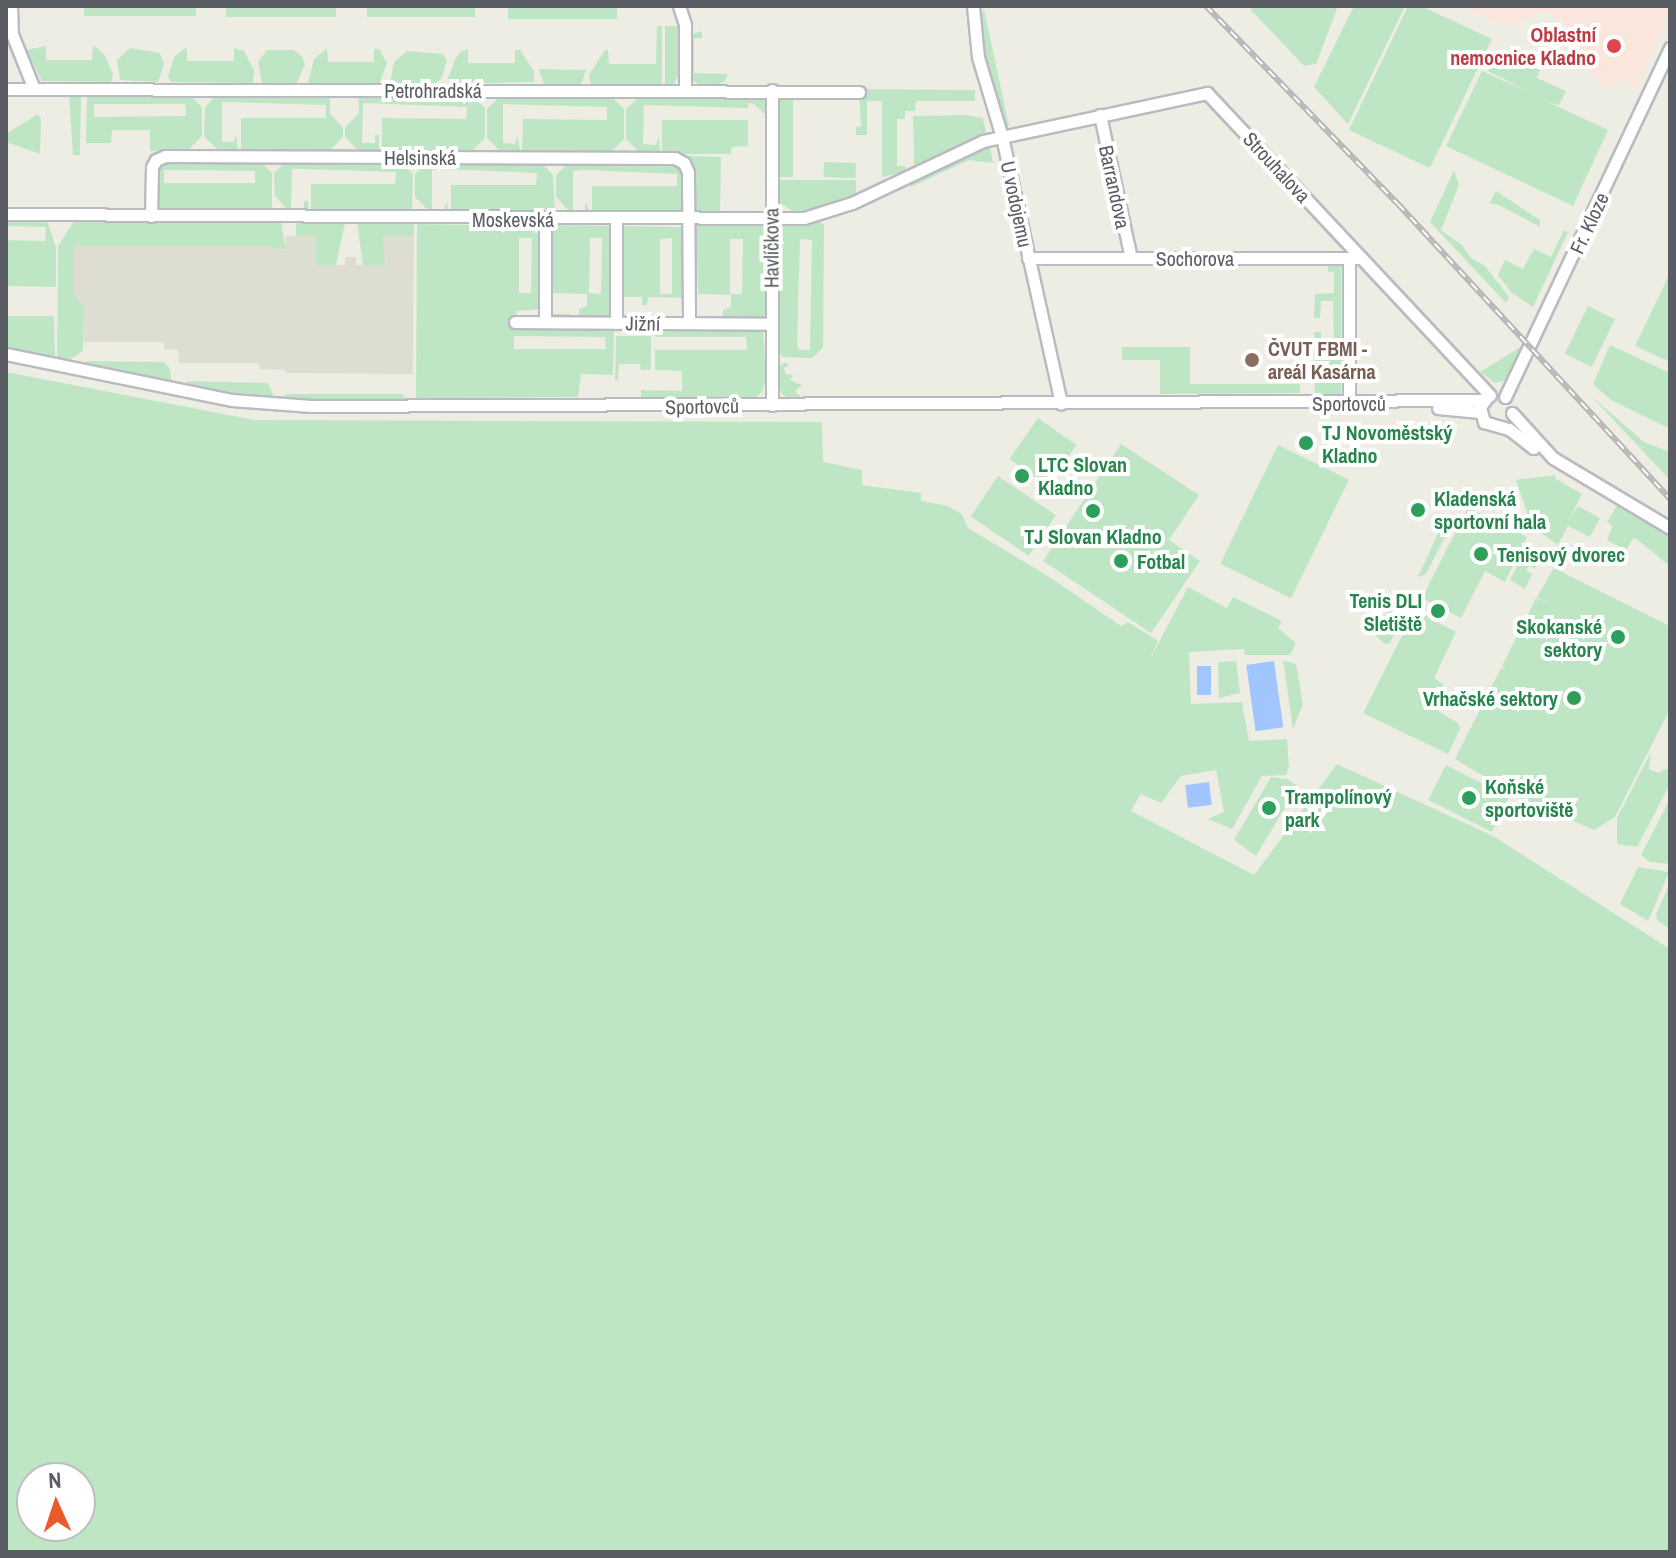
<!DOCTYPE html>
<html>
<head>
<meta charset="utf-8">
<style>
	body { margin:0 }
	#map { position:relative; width:1676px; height:1558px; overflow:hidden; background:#eeede3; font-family:"Archivo Narrow",sans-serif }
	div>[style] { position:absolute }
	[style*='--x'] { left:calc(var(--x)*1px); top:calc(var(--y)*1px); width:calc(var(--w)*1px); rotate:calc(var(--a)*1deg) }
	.education>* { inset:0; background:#deddd1 }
	.medical>* { inset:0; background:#fbe6de }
	.green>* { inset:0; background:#bee6c5; transform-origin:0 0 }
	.water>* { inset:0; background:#a1c6ff; transform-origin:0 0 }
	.roads { filter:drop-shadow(2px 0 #babbc2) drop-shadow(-2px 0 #babbc2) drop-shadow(0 2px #babbc2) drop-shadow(0 -2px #babbc2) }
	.minor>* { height:11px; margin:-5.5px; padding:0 5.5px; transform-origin:5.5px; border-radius:5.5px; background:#fff }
	.rail>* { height:6px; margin-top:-3px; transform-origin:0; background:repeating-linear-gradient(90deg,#fff 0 9px,#b6b6b7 0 18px); box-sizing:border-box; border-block:2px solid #b6b6b7 }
	.dots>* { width:22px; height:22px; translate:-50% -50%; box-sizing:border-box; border:4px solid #fff; border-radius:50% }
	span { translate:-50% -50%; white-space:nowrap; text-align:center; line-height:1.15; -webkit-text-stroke:8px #fff; paint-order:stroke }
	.health-label { font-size:20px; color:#be3a42; font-weight:700 }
	.right { translate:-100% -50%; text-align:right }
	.street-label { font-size:20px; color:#5b5d64 }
	.education-label { font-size:20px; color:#785e54; font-weight:700 }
	.left { translate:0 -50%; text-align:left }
	.leisure-label { font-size:20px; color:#27864d; font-weight:700 }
	.frame { position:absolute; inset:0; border:8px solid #5b5d64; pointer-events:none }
	.north { position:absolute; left:16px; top:1462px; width:80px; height:80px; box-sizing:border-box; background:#fff; border:2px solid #bdbec1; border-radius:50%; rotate:357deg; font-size:22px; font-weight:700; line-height:32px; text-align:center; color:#5b5d64 }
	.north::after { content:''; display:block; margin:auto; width:28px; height:36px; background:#eb5a2b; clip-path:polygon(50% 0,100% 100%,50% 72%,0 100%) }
</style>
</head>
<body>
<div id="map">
	<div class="education">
		<div style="clip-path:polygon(286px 236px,317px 236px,316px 265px,345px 265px,345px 257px,356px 257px,356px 265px,384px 265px,383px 236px,414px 236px,413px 374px,285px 373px,285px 370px,260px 369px,259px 363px,179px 363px,178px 350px,164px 349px,164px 342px,84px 342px,84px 308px,74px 294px,74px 246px,262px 246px,285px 250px)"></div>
	</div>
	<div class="medical">
		<div style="clip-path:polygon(1461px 6px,1670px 6px,1637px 90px,1621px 79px,1607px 89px,1603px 82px,1600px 84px,1560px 29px,1564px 25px,1557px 16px,1545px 11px,1506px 27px)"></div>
	</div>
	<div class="green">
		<div style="left:84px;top:6px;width:112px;height:10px"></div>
		<div style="left:226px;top:6px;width:110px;height:11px"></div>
		<div style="left:367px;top:6px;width:108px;height:11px"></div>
		<div style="left:508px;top:6px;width:109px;height:13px"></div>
		<div style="clip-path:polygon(1264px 6px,1338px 6px,1316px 64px,1304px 66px,1250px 9px)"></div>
		<div style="clip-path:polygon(1354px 6px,1405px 6px,1348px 124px,1314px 87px)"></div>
		<div style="clip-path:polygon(1408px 6px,1421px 6px,1492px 39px,1430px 168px,1349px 130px)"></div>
		<div style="clip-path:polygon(984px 9px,1009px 126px,1006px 127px,981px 52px,980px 18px)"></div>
		<div style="clip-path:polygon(657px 26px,662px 26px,662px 85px,591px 84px,589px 75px,605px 50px,608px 50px,609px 64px,656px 64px)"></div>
		<div style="clip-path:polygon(665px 26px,678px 26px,678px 76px,674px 84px,665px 85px)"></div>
		<div style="clip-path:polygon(702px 31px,702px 38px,694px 38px,694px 73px,728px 74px,725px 81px,719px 84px,698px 84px,690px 79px,689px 35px)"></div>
		<div style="clip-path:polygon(93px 45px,104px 54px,113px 74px,111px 82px,42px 81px,26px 50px,46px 46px,46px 60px,92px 60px)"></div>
		<div style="clip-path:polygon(187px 47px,187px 61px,234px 61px,234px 48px,244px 51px,254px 70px,253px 83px,171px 82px,168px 77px,174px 57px)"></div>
		<div style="clip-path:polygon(130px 48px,160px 53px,164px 64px,158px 82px,120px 80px,117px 60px)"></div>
		<div style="clip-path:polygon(327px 48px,328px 62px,374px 62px,374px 49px,379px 49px,387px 63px,379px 84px,308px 83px,314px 59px)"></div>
		<div style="clip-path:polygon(468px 49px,468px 63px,515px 63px,515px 50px,520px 50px,534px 71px,534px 82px,450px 84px,448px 78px,455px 60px,460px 52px)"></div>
		<div style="clip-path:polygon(267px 50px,293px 50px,302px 56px,305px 64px,297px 83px,262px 83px,258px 62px)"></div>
		<div style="clip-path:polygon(407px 51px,443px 54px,447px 61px,441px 79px,435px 84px,390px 84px,394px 62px)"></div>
		<div style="clip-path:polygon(1497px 51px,1540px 70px,1537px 78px,1566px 91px,1559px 105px,1546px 101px,1608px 130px,1573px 206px,1446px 146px,1482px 71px,1531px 93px,1488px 71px)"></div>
		<div style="clip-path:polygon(539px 69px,586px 70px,581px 85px,544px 85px)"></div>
		<div style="clip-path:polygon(859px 89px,975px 90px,975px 101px,916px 101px,915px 111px,905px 111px,905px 119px,897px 119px,897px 166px,905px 166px,907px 171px,882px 177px,882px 101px,867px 101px,867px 135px,856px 135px,856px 127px,861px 126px)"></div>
		<div style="clip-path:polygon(evenodd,90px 91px,187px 92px,202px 107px,202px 136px,187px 151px,150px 151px,150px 130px,112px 130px,111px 143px,86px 143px,87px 95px,90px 91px,94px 104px,185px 104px,186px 116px,94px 117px,94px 104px)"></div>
		<div style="clip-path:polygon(219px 92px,330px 93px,330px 114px,343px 127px,343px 137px,328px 152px,307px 149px,241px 152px,241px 118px,326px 118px,326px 105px,222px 102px,222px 142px,234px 142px,236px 134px,238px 151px,219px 151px,204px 136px,205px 107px)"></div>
		<div style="clip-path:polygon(358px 93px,470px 94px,485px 108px,485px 138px,470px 153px,450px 153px,448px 149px,382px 152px,382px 118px,466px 119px,467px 107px,363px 103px,362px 143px,375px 143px,375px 135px,379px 135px,379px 152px,360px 152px,345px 137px,345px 127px,359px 113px)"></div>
		<div style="clip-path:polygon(69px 94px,81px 95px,80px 155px,73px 155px)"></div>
		<div style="clip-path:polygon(502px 94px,609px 94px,624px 109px,624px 139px,609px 154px,592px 154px,590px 150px,522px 153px,523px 119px,607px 120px,607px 107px,503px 104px,503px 143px,515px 144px,518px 136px,520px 153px,502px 153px,487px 138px,487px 109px)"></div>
		<div style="clip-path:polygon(641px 95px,764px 96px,767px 116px,754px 104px,748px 103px,748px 108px,644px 105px,643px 144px,656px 145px,659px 137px,660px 154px,641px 154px,626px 139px,626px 109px)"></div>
		<div style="clip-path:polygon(782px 96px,793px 100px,793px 177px,776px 177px,777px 102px)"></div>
		<div style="clip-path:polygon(38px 114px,41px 119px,40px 154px,6px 142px,6px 134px)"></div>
		<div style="clip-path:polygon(965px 115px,983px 118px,986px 133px,916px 166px,914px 164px,913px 116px)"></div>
		<div style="clip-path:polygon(662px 120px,748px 120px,748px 146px,731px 147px,731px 154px,662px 154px)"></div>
		<div style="clip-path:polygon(982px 145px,990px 147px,993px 163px,969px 160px,911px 187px,908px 181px)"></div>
		<div style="clip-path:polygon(685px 156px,721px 157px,720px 213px,694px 211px,693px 169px)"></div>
		<div style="clip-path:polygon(evenodd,257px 158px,272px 173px,272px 209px,159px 208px,159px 173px,154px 171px,158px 161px,257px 158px,164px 170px,255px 171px,255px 183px,164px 183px,164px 170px)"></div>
		<div style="clip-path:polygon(289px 158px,398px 159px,413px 174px,412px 212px,311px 210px,311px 184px,395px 184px,396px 172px,304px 169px,292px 169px,291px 208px,304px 209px,304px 201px,308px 201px,309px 211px,289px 211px,275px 196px,274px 173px)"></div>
		<div style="clip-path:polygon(430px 159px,538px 160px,553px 175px,555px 213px,451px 211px,451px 185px,536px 185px,537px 173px,444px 169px,432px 170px,432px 209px,444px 209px,447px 201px,448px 211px,429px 211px,415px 197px,415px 174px)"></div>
		<div style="clip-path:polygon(571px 160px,674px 161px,683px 165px,683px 214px,592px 212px,592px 186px,677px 186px,677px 174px,585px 170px,573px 171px,573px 210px,585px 210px,585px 202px,589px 209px,587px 211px,569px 211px,556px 197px,556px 175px)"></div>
		<div style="left:824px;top:162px;width:32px;height:15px;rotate:2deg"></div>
		<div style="clip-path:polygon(1454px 170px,1459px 185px,1441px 230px,1462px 245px,1471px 258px,1485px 266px,1509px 297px,1506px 303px,1430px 222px)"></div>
		<div style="clip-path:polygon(777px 180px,856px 180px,856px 191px,854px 196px,835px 204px,794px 212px,777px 201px)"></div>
		<div style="clip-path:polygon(1496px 191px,1540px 220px,1540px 227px,1497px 204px,1489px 204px)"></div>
		<div style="clip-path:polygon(evenodd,817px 220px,824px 225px,823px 348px,812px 358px,783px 357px,776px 350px,776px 233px,786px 224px,817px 220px,800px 239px,812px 240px,810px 350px,799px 350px,797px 345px,800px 239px)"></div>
		<div style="clip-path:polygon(6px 221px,47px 221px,56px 247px,56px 287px,6px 286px,6px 240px,45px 241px,46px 227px,6px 226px)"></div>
		<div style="clip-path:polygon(74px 221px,281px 222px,286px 250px,262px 246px,74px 246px,74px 294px,84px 308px,83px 351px,69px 360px,57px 360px,58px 246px)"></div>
		<div style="clip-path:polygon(296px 223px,345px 223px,336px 265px,316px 265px,316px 236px,296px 236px)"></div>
		<div style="clip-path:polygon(357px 223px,414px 223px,414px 236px,383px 236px,385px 265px,363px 265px)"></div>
		<div style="clip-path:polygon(evenodd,417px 224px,542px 226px,540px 309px,517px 311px,515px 324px,614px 327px,613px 375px,581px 374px,578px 397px,416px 398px,417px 224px,519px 238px,532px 238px,531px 293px,519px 293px,519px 238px,417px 224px,514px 336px,605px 337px,606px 349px,514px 349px,514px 336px)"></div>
		<div style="clip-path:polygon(evenodd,553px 225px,612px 226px,612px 317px,579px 321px,579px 309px,587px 306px,587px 294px,551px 293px,551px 314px,570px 314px,569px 321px,549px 316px,547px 290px,553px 289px,553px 238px,548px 234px,553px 225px,590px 238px,602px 238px,601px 294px,589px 293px,590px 238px)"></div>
		<div style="clip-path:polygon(evenodd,625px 226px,685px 227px,687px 298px,648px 297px,647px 305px,642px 305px,642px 297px,621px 297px,622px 317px,641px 318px,622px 320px,618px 294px,624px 294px,624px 265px,618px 262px,624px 261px,624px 237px,618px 232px,625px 226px,672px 238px,672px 294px,660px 294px,660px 239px,672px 238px)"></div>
		<div style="clip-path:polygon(evenodd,695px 226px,764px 226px,766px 313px,763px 319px,723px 321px,723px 310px,731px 307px,731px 295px,698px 294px,697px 246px,691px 244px,695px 226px,730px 239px,743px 239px,742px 294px,730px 294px,730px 239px)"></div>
		<div style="clip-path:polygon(1564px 230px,1568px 232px,1533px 307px,1511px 292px,1498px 275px,1505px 260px,1523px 269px,1534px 249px,1551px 257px)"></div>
		<div style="clip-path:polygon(1042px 262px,1343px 262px,1346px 266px,1341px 267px,1341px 394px,1315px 394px,1314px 332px,1321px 332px,1321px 349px,1333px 349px,1334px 342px,1333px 301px,1321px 301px,1320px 318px,1314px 318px,1315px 294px,1334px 293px,1334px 272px,1328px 272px,1328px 265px,1043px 266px)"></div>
		<div style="clip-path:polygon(1670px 273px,1670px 362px,1635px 346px)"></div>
		<div style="left:1588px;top:306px;width:30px;height:53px;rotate:26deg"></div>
		<div style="clip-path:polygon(6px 316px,54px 316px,55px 355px,51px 359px,6px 350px)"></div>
		<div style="clip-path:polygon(654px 325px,763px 327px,766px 380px,762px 392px,753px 400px,641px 401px,641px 390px,682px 391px,682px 371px,655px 370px,655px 350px,747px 350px,746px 337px,655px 337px)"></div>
		<div style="clip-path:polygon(616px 336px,651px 336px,651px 370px,641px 370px,640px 364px,619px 364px,618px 381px,615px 380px)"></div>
		<div style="clip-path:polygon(1524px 345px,1506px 380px,1495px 383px,1480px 372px)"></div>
		<div style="clip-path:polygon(1610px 345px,1670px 373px,1670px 429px,1611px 400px,1593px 384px)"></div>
		<div style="clip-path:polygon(1122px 347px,1190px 347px,1190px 384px,1300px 384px,1300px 393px,1160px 394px,1160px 360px,1122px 360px)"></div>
		<div style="clip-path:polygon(87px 361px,164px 362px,170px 369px,172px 384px,78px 365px)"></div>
		<div style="clip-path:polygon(786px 362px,789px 365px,784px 368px,786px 374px,794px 375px,790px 380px,802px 385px,795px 391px,801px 397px,945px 397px,793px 401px,783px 395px,776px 384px,776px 368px)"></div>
		<div style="clip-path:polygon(evenodd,6px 372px,254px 420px,822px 422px,823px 462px,862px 470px,862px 485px,921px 493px,921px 501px,948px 506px,962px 514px,968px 528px,1048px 576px,1121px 626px,1128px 622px,1158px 641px,1147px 665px,1188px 587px,1227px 608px,1233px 597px,1282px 621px,1278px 628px,1296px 643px,1290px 655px,1245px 655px,1244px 649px,1189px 652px,1191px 704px,1242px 702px,1249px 741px,1287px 739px,1289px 767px,1286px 775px,1262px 776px,1232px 829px,1208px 819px,1224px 812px,1216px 770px,1181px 776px,1161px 803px,1141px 794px,1131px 811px,1254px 875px,1337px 764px,1493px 836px,1670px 949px,1670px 1552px,6px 1552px,6px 372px,32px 1478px,80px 1478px,80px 1526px,32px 1526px,32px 1478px)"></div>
		<div style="clip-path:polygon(188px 381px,268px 383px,273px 394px,272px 400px,244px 398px,183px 386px)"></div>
		<div style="clip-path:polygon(286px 394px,402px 394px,406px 398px,405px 403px,280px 400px)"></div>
		<div style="clip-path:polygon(1591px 396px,1644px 442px,1670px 452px,1670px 480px)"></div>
		<div style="left:1038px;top:418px;width:47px;height:50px;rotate:35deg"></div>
		<div style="clip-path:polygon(1121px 444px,1199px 495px,1169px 540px,1200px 561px,1151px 633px,1043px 561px)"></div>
		<div style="left:1278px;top:445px;width:79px;height:132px;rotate:26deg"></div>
		<div style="clip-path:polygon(1555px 475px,1556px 479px,1582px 494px,1567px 523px,1578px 506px,1600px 518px,1590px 537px,1568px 526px,1558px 545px,1541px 533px,1528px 515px,1516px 480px)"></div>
		<div style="left:998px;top:476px;width:70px;height:49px;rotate:34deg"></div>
		<div style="clip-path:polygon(1618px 504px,1670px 536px,1670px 566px,1634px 537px,1626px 550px,1607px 540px,1613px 526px,1607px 522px)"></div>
		<div style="clip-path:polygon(1468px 507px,1527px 537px,1505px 582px,1485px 571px,1461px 618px,1422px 598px)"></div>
		<div style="clip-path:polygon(1441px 527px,1448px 531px,1426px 574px,1418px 577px)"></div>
		<div style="clip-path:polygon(1526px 548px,1540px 557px,1535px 569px,1529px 566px,1526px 571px,1532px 574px,1525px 589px,1510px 580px)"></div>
		<div style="clip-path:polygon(1554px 568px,1670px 626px,1670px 709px,1615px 817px,1594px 830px,1519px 797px,1455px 759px,1501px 668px,1506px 669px,1502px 666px,1536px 598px,1548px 603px,1537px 597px)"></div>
		<div style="clip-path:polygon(1401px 597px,1409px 599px,1410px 604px,1390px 643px,1385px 644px,1375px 635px,1392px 600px)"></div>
		<div style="clip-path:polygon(1415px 610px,1456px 632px,1434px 678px,1443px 684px,1439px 712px,1458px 723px,1460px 729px,1448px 754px,1363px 713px)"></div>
		<div style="clip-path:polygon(1283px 660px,1296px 664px,1303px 704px,1293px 729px)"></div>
		<div style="clip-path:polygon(1236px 661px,1240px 693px,1219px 698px,1218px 662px)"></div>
		<div style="clip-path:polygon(1651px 752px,1649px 769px,1658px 773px,1670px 767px,1670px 784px,1637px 847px,1617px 844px,1617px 818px)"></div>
		<div style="left:1446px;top:765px;width:71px;height:39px;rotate:27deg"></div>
		<div style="clip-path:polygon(1271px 777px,1287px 779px,1298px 786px,1256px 856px,1234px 840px)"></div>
		<div style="clip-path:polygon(1670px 799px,1670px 864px,1650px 862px,1641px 855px)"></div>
		<div style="clip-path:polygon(1638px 867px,1669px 872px,1648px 921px,1620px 904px)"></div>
		<div style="clip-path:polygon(1670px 883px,1670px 930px,1657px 920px,1656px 914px)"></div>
	</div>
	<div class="water">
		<div style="left:1274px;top:661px;width:67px;height:28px;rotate:82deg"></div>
		<div style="left:1197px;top:666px;width:14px;height:29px"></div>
		<div style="left:1209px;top:782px;width:23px;height:24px;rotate:83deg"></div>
	</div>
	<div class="roads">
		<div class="minor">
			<div style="--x:11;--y:6;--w:28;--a:88"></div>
			<div style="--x:12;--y:34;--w:59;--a:68.2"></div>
			<div style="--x:679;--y:6;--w:20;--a:72"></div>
			<div style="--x:685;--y:25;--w:64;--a:90"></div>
			<div style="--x:973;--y:6;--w:51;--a:84.4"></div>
			<div style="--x:978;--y:57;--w:84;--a:73.3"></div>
			<div style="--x:1002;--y:137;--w:273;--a:77.5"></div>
			<div style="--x:6;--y:89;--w:853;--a:0.2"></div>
			<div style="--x:1100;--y:115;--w:146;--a:77.8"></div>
			<div style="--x:6;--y:214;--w:798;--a:0.29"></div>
			<div style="--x:804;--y:218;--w:50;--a:-17.4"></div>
			<div style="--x:852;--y:203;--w:145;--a:-25.3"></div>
			<div style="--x:983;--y:141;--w:229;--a:-12.1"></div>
			<div style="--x:1207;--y:93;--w:414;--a:46.9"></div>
			<div style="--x:151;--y:216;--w:49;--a:-88.8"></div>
			<div style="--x:152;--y:167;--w:8;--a:-60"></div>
			<div style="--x:156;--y:160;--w:10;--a:-24"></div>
			<div style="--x:165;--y:156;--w:510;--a:0.22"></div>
			<div style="--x:675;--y:158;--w:10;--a:29"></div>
			<div style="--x:684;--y:163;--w:10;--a:66"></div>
			<div style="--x:688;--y:172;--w:151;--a:89.6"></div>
			<div style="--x:1028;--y:258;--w:333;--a:0"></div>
			<div style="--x:1349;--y:258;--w:144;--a:90"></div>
			<div style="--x:515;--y:322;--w:256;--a:0.4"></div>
			<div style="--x:545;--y:322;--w:102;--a:-90"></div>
			<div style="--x:616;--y:323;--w:103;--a:-90"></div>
			<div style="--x:6;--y:354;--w:231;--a:11.5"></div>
			<div style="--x:232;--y:400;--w:79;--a:4.3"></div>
			<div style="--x:311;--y:406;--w:1172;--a:-0.29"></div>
			<div style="--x:1488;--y:396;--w:14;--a:126"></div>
			<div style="--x:1480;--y:407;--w:16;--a:75"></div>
			<div style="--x:1484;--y:422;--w:26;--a:16"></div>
			<div style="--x:1509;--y:429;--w:31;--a:38"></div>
			<div style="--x:1505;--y:397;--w:386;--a:-64.7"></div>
			<div style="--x:772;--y:405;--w:315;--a:-90"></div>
			<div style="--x:1438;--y:408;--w:42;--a:5.4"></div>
			<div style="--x:1512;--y:413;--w:61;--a:47.7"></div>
			<div style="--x:1553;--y:458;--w:136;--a:30.9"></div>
		</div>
	</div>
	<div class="rail">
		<div style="--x:1206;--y:6;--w:276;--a:45.9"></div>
		<div style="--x:1398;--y:204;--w:401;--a:47.3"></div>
	</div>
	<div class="dots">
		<div style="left:1614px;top:46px;background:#e0444e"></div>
		<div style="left:1252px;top:360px;background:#8d6e63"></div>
		<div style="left:1306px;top:443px;background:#2e9e5b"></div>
		<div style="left:1022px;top:476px;background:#2e9e5b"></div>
		<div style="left:1418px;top:510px;background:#2e9e5b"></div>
		<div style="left:1093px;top:511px;background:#2e9e5b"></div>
		<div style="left:1481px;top:554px;background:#2e9e5b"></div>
		<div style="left:1121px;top:561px;background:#2e9e5b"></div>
		<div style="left:1438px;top:611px;background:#2e9e5b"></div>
		<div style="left:1618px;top:637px;background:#2e9e5b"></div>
		<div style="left:1574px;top:698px;background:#2e9e5b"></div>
		<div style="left:1469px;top:798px;background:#2e9e5b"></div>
		<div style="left:1269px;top:808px;background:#2e9e5b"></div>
	</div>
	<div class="health-label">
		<span class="right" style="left:1596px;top:46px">Oblastní<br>nemocnice Kladno</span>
	</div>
	<div class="street-label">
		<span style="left:433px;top:90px">Petrohradská</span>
		<span style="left:420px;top:157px">Helsinská</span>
		<span style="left:1277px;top:167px;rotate:47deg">Strouhalova</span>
		<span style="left:1115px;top:187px;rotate:78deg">Barrandova</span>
		<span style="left:1017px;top:204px;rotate:78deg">U vodojemu</span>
		<span style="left:513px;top:219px">Moskevská</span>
		<span style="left:1589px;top:223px;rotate:-65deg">Fr. Kloze</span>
		<span style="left:771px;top:248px;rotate:-90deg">Havlíčkova</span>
		<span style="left:1195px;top:258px">Sochorova</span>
		<span style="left:643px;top:323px;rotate:1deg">Jižní</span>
		<span style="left:1349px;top:403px">Sportovců</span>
		<span style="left:702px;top:406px;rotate:-1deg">Sportovců</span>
	</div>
	<div class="education-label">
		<span class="left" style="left:1268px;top:360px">ČVUT FBMI -<br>areál Kasárna</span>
	</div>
	<div class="leisure-label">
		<span class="left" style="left:1322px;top:444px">TJ Novoměstský<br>Kladno</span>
		<span class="left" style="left:1038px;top:476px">LTC Slovan<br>Kladno</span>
		<span class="left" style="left:1434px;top:510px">Kladenská<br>sportovní hala</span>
		<span style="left:1093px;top:536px">TJ Slovan Kladno</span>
		<span class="left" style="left:1497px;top:554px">Tenisový dvorec</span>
		<span class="left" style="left:1137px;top:561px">Fotbal</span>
		<span class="right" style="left:1422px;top:612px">Tenis DLI<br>Sletiště</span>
		<span class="right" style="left:1602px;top:638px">Skokanské<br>sektory</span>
		<span class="right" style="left:1558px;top:698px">Vrhačské sektory</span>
		<span class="left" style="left:1485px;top:798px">Koňské<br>sportoviště</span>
		<span class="left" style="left:1285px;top:808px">Trampolínový<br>park</span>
	</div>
	<div class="frame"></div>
	<div class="north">N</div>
</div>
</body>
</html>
